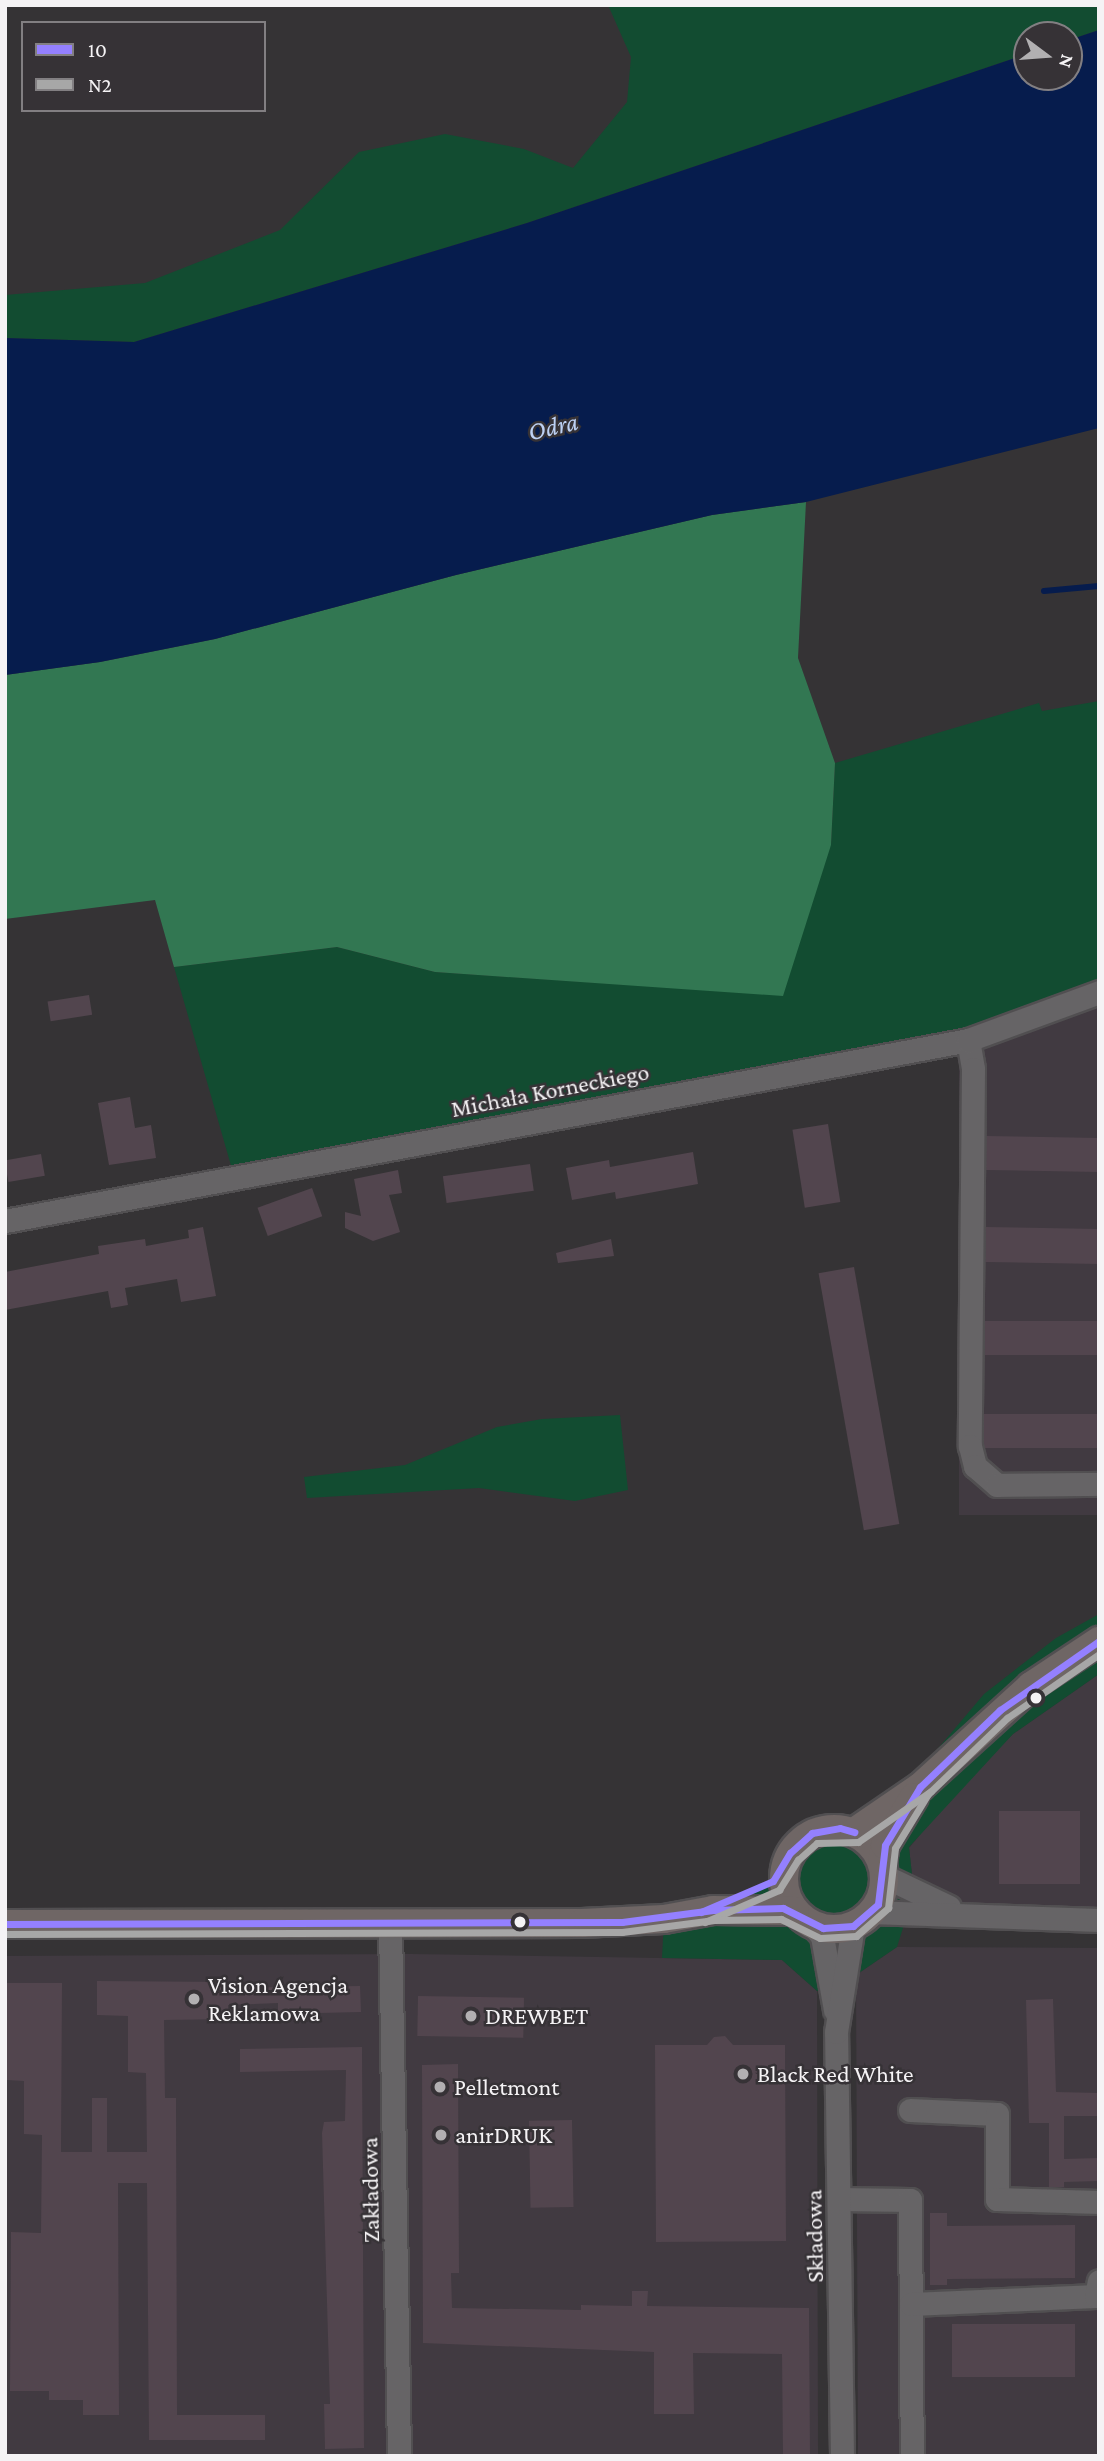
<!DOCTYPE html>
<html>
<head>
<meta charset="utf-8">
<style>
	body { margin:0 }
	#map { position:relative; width:1104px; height:2461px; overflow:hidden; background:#353335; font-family:"Crimson Pro",serif }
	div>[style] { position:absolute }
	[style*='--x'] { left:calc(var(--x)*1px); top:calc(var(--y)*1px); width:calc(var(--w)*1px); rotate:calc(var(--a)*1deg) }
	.built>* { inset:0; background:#413a41; transform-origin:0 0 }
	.green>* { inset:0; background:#124c31 }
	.forest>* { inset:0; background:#327752 }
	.water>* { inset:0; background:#061c4d }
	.stream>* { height:6px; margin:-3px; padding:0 3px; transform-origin:3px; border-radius:3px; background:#061c4d }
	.building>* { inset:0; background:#52454e; transform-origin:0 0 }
	.roads { filter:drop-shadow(2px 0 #514f51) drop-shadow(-2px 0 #514f51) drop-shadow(0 2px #514f51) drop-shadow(0 -2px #514f51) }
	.minor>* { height:23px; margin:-11.5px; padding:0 11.5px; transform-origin:11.5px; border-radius:11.5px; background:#666466 }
	.major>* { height:28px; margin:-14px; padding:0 14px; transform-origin:14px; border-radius:14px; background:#6f6665 }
	.major>.ring { margin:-14px; padding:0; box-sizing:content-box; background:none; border:28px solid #6f6665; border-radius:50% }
	.bus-1>* { height:7px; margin:-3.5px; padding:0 3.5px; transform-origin:3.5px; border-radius:3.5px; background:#9480ff }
	.bus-2>* { height:7px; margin:-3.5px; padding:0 3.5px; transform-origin:3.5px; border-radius:3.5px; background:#a7a7a7 }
	.dots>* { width:19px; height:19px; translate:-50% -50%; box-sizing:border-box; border:4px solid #363236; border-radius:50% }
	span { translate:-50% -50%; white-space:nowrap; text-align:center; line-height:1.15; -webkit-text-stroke:5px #363236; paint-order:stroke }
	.street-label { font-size:24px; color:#f5f3f5 }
	.poi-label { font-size:24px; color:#f5f3f5 }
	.left { translate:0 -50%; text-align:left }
	.water-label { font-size:26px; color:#bdd1f4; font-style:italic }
	.frame { position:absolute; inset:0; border:7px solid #f5f3f5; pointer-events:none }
	.legend { position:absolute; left:21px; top:21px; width:245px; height:91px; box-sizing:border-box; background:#363236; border:2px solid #827f82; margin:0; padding:9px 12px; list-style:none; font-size:21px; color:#f5f3f5 }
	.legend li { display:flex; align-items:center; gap:14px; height:35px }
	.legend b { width:35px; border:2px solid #827f82 }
	.north { position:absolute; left:1013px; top:21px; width:70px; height:70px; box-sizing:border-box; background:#363236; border:2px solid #827f82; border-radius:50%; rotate:106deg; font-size:19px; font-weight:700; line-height:28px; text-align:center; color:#f5f3f5 }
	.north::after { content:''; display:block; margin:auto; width:24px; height:32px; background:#b2b0b2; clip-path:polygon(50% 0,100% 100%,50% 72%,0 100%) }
</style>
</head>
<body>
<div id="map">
	<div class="built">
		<div style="left:1099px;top:992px;width:523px;height:140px;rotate:90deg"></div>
		<div style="clip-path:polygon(1099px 1674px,1099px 1910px,1027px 1920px,914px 1893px,909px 1848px,964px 1782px,1013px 1734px)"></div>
		<div style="clip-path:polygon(897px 1947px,1099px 1948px,1099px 2456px,858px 2456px,856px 1975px)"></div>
		<div style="clip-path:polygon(411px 1954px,782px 1960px,817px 1991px,818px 2456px,5px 2456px,5px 1956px)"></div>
	</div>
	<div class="green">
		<div style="clip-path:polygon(608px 5px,1099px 5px,1099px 30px,1069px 40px,1069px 35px,1027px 35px,1027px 54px,527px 223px,134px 342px,5px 338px,5px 295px,145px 283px,280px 230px,359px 152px,445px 134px,524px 149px,573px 168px,627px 102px,631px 57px)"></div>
		<div style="clip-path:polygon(1099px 701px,1099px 992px,968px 1040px,234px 1176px,174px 967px,337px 947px,435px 972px,631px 985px,831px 845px,835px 763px,1039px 703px,1042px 711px)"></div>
		<div style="clip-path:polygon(620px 1415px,628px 1490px,575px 1501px,479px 1488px,307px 1498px,304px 1477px,405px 1465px,497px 1427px,542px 1419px)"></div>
		<div style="clip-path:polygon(1099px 1614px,1099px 1674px,1013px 1734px,909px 1847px,914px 1893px,897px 1947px,856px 1975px,817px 1991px,782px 1960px,662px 1958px,664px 1919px,713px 1910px,773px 1881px,790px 1853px,812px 1833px,840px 1828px,854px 1832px,913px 1778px,984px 1694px,1056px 1638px)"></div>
	</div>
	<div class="forest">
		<div style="clip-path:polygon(806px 502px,798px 658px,835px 763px,831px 845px,783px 996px,435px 972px,337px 947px,174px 967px,155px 900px,5px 919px,5px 675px,100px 662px,215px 639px,456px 575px,712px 515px)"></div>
	</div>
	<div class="water">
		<div style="clip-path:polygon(1099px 30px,1099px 428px,806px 502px,712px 515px,456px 575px,215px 639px,100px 662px,5px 675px,5px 338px,134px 342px,527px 223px,1027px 54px,1027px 77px,1069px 77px,1069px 40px)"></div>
	</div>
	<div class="stream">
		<div style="--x:1044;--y:591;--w:55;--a:-5.2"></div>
	</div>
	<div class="building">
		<div style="left:89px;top:995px;width:20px;height:42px;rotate:81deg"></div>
		<div style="clip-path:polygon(130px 1097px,135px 1128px,151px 1125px,156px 1158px,109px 1165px,98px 1103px)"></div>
		<div style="left:828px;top:1124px;width:79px;height:36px;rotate:81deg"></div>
		<div style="left:986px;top:1136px;width:113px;height:34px;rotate:1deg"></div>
		<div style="clip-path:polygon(693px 1152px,698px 1184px,616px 1199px,615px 1192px,572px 1200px,566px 1168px,609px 1160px,610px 1167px)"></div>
		<div style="left:41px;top:1154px;width:22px;height:37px;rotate:80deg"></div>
		<div style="left:530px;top:1164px;width:27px;height:88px;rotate:82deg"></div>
		<div style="clip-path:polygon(398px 1170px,402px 1193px,389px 1195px,400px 1232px,373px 1241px,345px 1228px,345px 1212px,361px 1216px,354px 1179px)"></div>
		<div style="left:312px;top:1188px;width:30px;height:58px;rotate:70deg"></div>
		<div style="clip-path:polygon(203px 1227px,216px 1296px,181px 1302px,177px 1279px,125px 1288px,128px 1305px,111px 1308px,108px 1291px,5px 1310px,5px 1272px,99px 1254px,98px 1246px,145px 1239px,146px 1246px,189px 1238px,188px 1230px)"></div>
		<div style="left:986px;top:1227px;width:113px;height:35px;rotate:1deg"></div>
		<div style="clip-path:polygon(611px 1239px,614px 1256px,558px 1263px,556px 1253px)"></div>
		<div style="left:854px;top:1267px;width:261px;height:36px;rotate:80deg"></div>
		<div style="left:985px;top:1321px;width:114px;height:34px"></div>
		<div style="left:984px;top:1414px;width:115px;height:34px"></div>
		<div style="left:999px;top:1811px;width:81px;height:73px"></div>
		<div style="clip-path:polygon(97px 1981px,228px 1982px,228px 1988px,360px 1986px,361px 2012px,278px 2014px,278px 2003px,228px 2005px,228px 2019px,164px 2020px,165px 2098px,176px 2098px,177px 2415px,265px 2415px,265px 2440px,149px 2440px,147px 2183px,118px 2183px,119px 2415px,83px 2415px,83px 2400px,49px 2400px,49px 2391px,10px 2391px,11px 2232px,41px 2233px,42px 2135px,24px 2134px,24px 2081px,7px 2080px,5px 1992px,7px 1983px,62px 1983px,61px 2152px,92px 2152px,92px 2098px,107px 2098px,107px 2152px,147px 2152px,146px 2073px,128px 2072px,128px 2016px,97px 2015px)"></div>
		<div style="left:418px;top:1996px;width:106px;height:40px;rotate:1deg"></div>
		<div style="clip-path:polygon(1053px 1999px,1056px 2092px,1099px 2093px,1099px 2116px,1064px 2116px,1064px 2159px,1099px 2158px,1099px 2181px,1064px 2182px,1064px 2187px,1049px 2187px,1049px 2123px,1029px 2123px,1026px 2000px)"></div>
		<div style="clip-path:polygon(725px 2036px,733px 2045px,785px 2045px,786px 2241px,656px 2242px,655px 2045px,707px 2045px,714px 2037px)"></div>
		<div style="clip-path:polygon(362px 2047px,364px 2448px,325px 2449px,324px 2404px,330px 2404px,322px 2133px,324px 2122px,345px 2121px,346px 2070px,240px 2072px,240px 2049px)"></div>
		<div style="clip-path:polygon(458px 2064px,459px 2273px,451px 2273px,452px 2308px,581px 2310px,581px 2305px,632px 2306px,632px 2291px,648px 2291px,647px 2306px,809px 2308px,810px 2456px,783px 2456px,782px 2354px,693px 2353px,694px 2414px,654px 2414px,654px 2352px,423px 2343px,422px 2065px)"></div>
		<div style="left:572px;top:2120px;width:87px;height:43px;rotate:89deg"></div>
		<div style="clip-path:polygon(930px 2213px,947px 2213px,947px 2226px,1075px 2225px,1075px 2278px,947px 2279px,947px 2285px,930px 2285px)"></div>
		<div style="left:1075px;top:2324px;width:53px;height:123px;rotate:90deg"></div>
	</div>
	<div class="roads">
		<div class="minor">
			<div style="--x:968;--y:1040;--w:29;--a:80"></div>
			<div style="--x:973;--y:1069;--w:377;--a:90.5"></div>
			<div style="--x:970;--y:1446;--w:21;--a:76"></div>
			<div style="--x:975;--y:1466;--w:29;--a:41"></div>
			<div style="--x:997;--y:1485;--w:102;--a:-0.6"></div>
			<div style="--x:5;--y:1221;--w:980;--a:-10.64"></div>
			<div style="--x:968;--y:1040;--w:140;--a:-20.1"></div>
			<div style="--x:884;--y:1876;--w:72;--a:25.5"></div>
			<div style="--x:870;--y:1912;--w:229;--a:2"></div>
			<div style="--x:390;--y:1923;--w:533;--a:89.03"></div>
			<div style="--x:811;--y:1924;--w:16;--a:47"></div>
			<div style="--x:822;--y:1936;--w:75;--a:80"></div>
			<div style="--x:910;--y:2110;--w:87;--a:2.6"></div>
			<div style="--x:997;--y:2114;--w:85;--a:90"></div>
			<div style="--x:997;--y:2199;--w:102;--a:1.7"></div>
			<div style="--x:839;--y:2199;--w:71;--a:0.8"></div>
			<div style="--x:910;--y:2200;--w:256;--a:89.6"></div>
			<div style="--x:911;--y:2304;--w:185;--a:-2.5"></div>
			<div style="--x:1096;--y:2296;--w:15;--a:-79"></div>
			<div style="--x:842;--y:2456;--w:424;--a:-90.8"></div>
			<div style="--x:836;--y:2032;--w:107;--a:-80.9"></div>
		</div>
		<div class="major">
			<div class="ring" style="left:784px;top:1829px;width:72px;height:72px"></div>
			<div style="--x:854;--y:1832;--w:80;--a:-34.3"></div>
			<div style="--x:920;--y:1787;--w:150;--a:-42.3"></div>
			<div style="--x:1031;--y:1686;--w:82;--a:-33.5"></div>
			<div style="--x:882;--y:1863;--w:18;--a:-81"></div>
			<div style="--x:885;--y:1845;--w:56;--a:-58.9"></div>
			<div style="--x:5;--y:1924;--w:577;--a:-0.1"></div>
			<div style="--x:582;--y:1923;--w:82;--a:-2.8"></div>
			<div style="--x:664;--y:1919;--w:50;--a:-10.4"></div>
			<div style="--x:713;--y:1910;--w:82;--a:0.7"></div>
		</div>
	</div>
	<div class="bus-1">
		<div style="--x:701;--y:1912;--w:78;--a:-23.3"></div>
		<div style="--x:773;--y:1881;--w:33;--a:-59"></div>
		<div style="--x:790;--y:1853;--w:30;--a:-42"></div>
		<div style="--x:812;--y:1833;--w:28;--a:-10"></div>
		<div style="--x:840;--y:1828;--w:15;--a:16"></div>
		<div style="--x:5;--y:1924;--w:617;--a:-0.19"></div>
		<div style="--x:622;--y:1922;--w:92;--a:-7.5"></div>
		<div style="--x:713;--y:1910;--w:70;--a:-1.6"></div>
		<div style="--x:783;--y:1908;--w:45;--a:26.6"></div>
		<div style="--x:823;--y:1928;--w:30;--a:-4"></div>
		<div style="--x:853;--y:1926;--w:33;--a:-41"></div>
		<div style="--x:878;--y:1904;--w:59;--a:-83.2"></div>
		<div style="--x:885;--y:1845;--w:68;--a:-58.9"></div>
		<div style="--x:920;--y:1787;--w:111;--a:-43.9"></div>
		<div style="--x:1000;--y:1710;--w:121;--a:-34.9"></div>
	</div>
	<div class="bus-2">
		<div style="--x:705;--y:1922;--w:81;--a:-23.4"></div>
		<div style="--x:779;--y:1890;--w:36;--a:-58"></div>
		<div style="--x:798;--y:1860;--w:25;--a:-42"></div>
		<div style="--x:817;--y:1843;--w:41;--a:-1.4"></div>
		<div style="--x:858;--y:1842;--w:89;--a:-34.9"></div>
		<div style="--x:5;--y:1934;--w:617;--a:-0.19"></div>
		<div style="--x:622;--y:1932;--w:93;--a:-7.4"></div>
		<div style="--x:714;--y:1920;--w:67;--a:-0.9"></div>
		<div style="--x:781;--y:1919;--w:43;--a:26"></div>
		<div style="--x:820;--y:1938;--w:36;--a:-3"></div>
		<div style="--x:856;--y:1936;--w:43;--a:-41.2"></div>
		<div style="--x:888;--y:1908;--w:60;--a:-83.3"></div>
		<div style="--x:895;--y:1848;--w:63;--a:-58.6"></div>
		<div style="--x:928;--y:1794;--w:110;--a:-43.9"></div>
		<div style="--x:1007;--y:1718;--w:112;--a:-34.8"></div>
	</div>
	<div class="dots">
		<div style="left:1036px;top:1698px;background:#f5f3f5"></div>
		<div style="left:520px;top:1922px;background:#f5f3f5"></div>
		<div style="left:194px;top:1999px;background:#b2b0b2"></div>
		<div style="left:471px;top:2016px;background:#b2b0b2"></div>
		<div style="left:743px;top:2074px;background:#b2b0b2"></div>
		<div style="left:440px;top:2087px;background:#b2b0b2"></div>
		<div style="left:441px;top:2135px;background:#b2b0b2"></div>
	</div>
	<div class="street-label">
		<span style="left:550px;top:1090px;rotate:-11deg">Michała Korneckiego</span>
		<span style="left:370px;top:2190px;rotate:-91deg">Zakładowa</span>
		<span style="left:814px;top:2236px;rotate:-91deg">Składowa</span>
	</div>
	<div class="poi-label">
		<span class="left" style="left:208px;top:1999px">Vision Agencja<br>Reklamowa</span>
		<span class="left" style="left:485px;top:2016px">DREWBET</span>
		<span class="left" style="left:757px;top:2074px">Black Red White</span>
		<span class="left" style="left:454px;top:2087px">Pelletmont</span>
		<span class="left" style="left:455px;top:2135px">anirDRUK</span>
	</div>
	<div class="water-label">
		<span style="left:553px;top:427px;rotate:-13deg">Odra</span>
	</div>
	<div class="frame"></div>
	<ul class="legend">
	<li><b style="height:9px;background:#9480ff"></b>10</li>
	<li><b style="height:9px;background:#a7a7a7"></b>N2</li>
	</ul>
	<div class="north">N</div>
</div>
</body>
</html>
